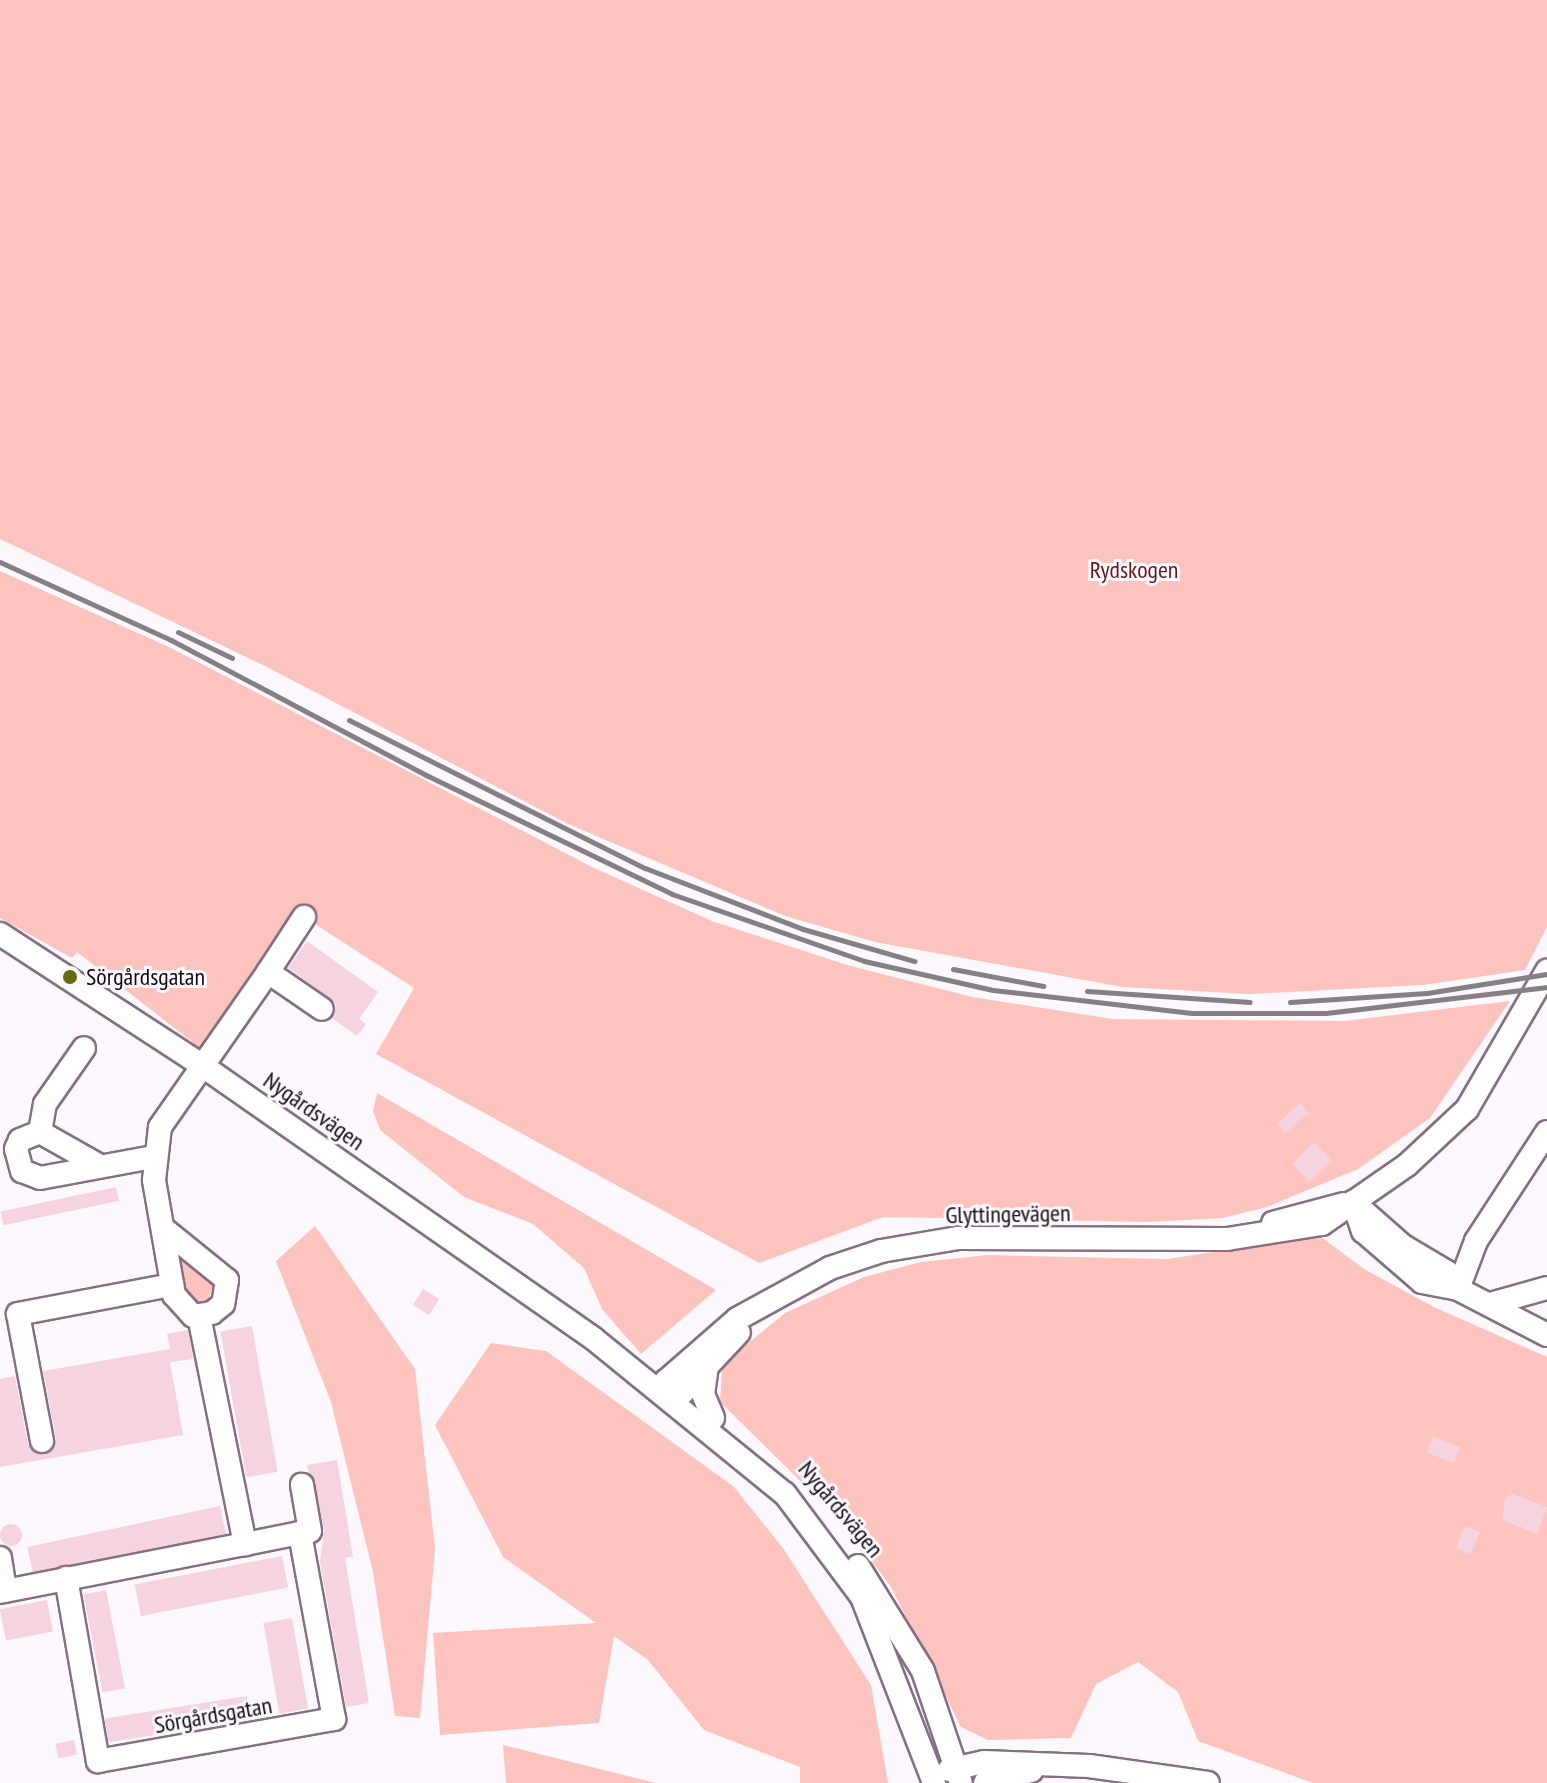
<!DOCTYPE html>
<html>
<head>
<meta charset="utf-8">
<style>
	body { margin:0 }
	#map { position:relative; width:1547px; height:1783px; overflow:hidden; background:#fdf8fd; font-family:"PT Sans Narrow",sans-serif }
	div>[style] { position:absolute }
	[style*='--x'] { left:calc(var(--x)*1px); top:calc(var(--y)*1px); width:calc(var(--w)*1px); rotate:calc(var(--a)*1deg) }
	.green>* { inset:0; background:#fdc3be }
	.building>* { inset:0; background:#f5d3df; transform-origin:0 0 }
	.round { border-radius:50% }
	.roads { filter:drop-shadow(2px 0 #846f85) drop-shadow(-2px 0 #846f85) drop-shadow(0 2px #846f85) drop-shadow(0 -2px #846f85) }
	.minor>* { height:22px; margin:-11px; padding:0 11px; transform-origin:11px; border-radius:11px; background:#fff }
	.rail>* { height:5px; margin:-2.5px; padding:0 2.5px; transform-origin:2.5px; border-radius:2.5px; background:#867f86 }
	.dots>* { width:22px; height:22px; translate:-50% -50%; box-sizing:border-box; border:4px solid #fdf8fd; border-radius:50% }
	span { translate:-50% -50%; white-space:nowrap; text-align:center; line-height:1.15; -webkit-text-stroke:6px #fdf8fd; paint-order:stroke }
	.park-label { font-size:24px; color:#611a1b }
	.poi-label { font-size:24px; color:#110911 }
	.left { translate:0 -50%; text-align:left }
	.street-label { font-size:24px; color:#110911 }
</style>
</head>
<body>
<div id="map">
	<div class="green">
		<div style="clip-path:polygon(0 0,1547px 0,1547px 927px,1525px 970px,1423px 985px,1249px 994px,1123px 987px,875px 942px,785px 916px,568px 824px,263px 665px,0 539px)"></div>
		<div style="clip-path:polygon(0 571px,171px 648px,592px 867px,712px 921px,847px 965px,972px 997px,1113px 1019px,1344px 1021px,1510px 1001px,1430px 1118px,1358px 1169px,1267px 1207px,1222px 1218px,1148px 1222px,883px 1217px,759px 1263px,376px 1054px,414px 988px,304px 917px,268px 972px,200px 1048px,77px 952px,72px 958px,0 918px)"></div>
		<div style="clip-path:polygon(377px 1093px,716px 1290px,641px 1354px,602px 1309px,584px 1268px,533px 1224px,464px 1197px,380px 1130px,373px 1111px)"></div>
		<div style="clip-path:polygon(315px 1226px,415px 1369px,435px 1549px,420px 1718px,395px 1716px,373px 1572px,331px 1402px,276px 1261px)"></div>
		<div style="clip-path:polygon(1320px 1236px,1364px 1269px,1434px 1307px,1547px 1357px,1547px 1783px,1313px 1783px,1198px 1741px,1178px 1692px,1138px 1662px,1096px 1684px,1071px 1738px,988px 1740px,961px 1727px,891px 1587px,846px 1526px,720px 1402px,722px 1369px,735px 1354px,785px 1313px,864px 1277px,921px 1262px,988px 1255px,1167px 1259px)"></div>
		<div style="clip-path:polygon(180px 1253px,215px 1283px,206px 1304px,186px 1300px)"></div>
		<div style="clip-path:polygon(491px 1343px,546px 1351px,733px 1486px,783px 1548px,871px 1685px,888px 1783px,800px 1783px,800px 1767px,704px 1730px,648px 1660px,614px 1636px,599px 1723px,440px 1735px,433px 1633px,596px 1623px,503px 1557px,435px 1425px)"></div>
		<div style="clip-path:polygon(503px 1745px,656px 1783px,506px 1783px)"></div>
	</div>
	<div class="building">
		<div style="clip-path:polygon(307px 941px,378px 992px,359px 1019px,366px 1024px,357px 1036px,332px 1018px,336px 1005px,330px 998px,288px 968px)"></div>
		<div style="left:1300px;top:1103px;width:13px;height:31px;rotate:48deg"></div>
		<div style="left:1314px;top:1142px;width:25px;height:31px;rotate:45deg"></div>
		<div style="left:116px;top:1187px;width:14px;height:118px;rotate:78deg"></div>
		<div style="left:423px;top:1289px;width:19px;height:19px;rotate:32deg"></div>
		<div style="left:252px;top:1326px;width:148px;height:32px;rotate:80deg"></div>
		<div style="clip-path:polygon(188px 1330px,193px 1359px,170px 1362px,183px 1435px,0 1467px,0 1379px,15px 1376px,28px 1444px,45px 1455px,56px 1439px,43px 1371px,170px 1349px,167px 1334px)"></div>
		<div style="left:1433px;top:1437px;width:29px;height:17px;rotate:20deg"></div>
		<div style="clip-path:polygon(337px 1460px,353px 1557px,345px 1558px,369px 1703px,346px 1707px,320px 1562px,324px 1529px,307px 1465px)"></div>
		<div style="clip-path:polygon(1513px 1494px,1547px 1507px,1537px 1534px,1502px 1520px,1505px 1498px)"></div>
		<div style="left:220px;top:1506px;width:29px;height:197px;rotate:78deg"></div>
		<div class="round" style="left:0;top:1524px;width:22px;height:22px"></div>
		<div style="left:1465px;top:1526px;width:16px;height:24px;rotate:22deg"></div>
		<div style="left:282px;top:1556px;width:32px;height:150px;rotate:79deg"></div>
		<div style="left:106px;top:1590px;width:100px;height:23px;rotate:79deg"></div>
		<div style="left:47px;top:1600px;width:32px;height:48px;rotate:79deg"></div>
		<div style="left:292px;top:1618px;width:92px;height:29px;rotate:80deg"></div>
		<div style="left:247px;top:1696px;width:24px;height:144px;rotate:81deg"></div>
		<div style="left:74px;top:1740px;width:15px;height:19px;rotate:79deg"></div>
	</div>
	<div class="roads">
		<div class="minor">
			<div style="--x:0;--y:934;--w:239;--a:33"></div>
			<div style="--x:200;--y:1064;--w:480;--a:34.9"></div>
			<div style="--x:594;--y:1339;--w:246;--a:39.1"></div>
			<div style="--x:785;--y:1494;--w:129;--a:53.2"></div>
			<div style="--x:862;--y:1597;--w:199;--a:68.8"></div>
			<div style="--x:268;--y:972;--w:66;--a:-56.8"></div>
			<div style="--x:40;--y:1132;--w:28;--a:-80"></div>
			<div style="--x:45;--y:1104;--w:68;--a:-55.1"></div>
			<div style="--x:100;--y:1166;--w:69;--a:-150.5"></div>
			<div style="--x:40;--y:1132;--w:22;--a:158"></div>
			<div style="--x:20;--y:1140;--w:10;--a:114"></div>
			<div style="--x:16;--y:1149;--w:23;--a:75"></div>
			<div style="--x:22;--y:1171;--w:19;--a:21"></div>
			<div style="--x:40;--y:1178;--w:115;--a:-10.5"></div>
			<div style="--x:1353;--y:1202;--w:31;--a:71"></div>
			<div style="--x:1363;--y:1231;--w:78;--a:40.8"></div>
			<div style="--x:1422;--y:1282;--w:37;--a:11"></div>
			<div style="--x:1458;--y:1289;--w:100;--a:27.3"></div>
			<div style="--x:1353;--y:1202;--w:67;--a:41.3"></div>
			<div style="--x:1403;--y:1246;--w:51;--a:30.6"></div>
			<div style="--x:1447;--y:1272;--w:20;--a:57"></div>
			<div style="--x:1273;--y:1223;--w:73;--a:-15"></div>
			<div style="--x:164;--y:1229;--w:81;--a:39"></div>
			<div style="--x:227;--y:1280;--w:24;--a:99"></div>
			<div style="--x:223;--y:1304;--w:14;--a:141"></div>
			<div style="--x:212;--y:1313;--w:19;--a:171"></div>
			<div style="--x:193;--y:1316;--w:28;--a:-132"></div>
			<div style="--x:174;--y:1295;--w:117;--a:-99.9"></div>
			<div style="--x:154;--y:1180;--w:53;--a:-83.5"></div>
			<div style="--x:160;--y:1127;--w:189;--a:-55.1"></div>
			<div style="--x:268;--y:972;--w:65;--a:34.4"></div>
			<div style="--x:1458;--y:1289;--w:51;--a:-69.4"></div>
			<div style="--x:1476;--y:1241;--w:130;--a:-56.9"></div>
			<div style="--x:1490;--y:1304;--w:59;--a:-15.7"></div>
			<div style="--x:199;--y:1316;--w:233;--a:78.6"></div>
			<div style="--x:245;--y:1544;--w:66;--a:-11.3"></div>
			<div style="--x:310;--y:1531;--w:47;--a:-99.9"></div>
			<div style="--x:707;--y:1366;--w:28;--a:98"></div>
			<div style="--x:703;--y:1394;--w:26;--a:67"></div>
			<div style="--x:667;--y:1397;--w:16;--a:-94"></div>
			<div style="--x:666;--y:1381;--w:94;--a:-41.1"></div>
			<div style="--x:737;--y:1319;--w:106;--a:-28.7"></div>
			<div style="--x:830;--y:1268;--w:54;--a:-18.4"></div>
			<div style="--x:881;--y:1251;--w:79;--a:-9.5"></div>
			<div style="--x:959;--y:1238;--w:268;--a:0.2"></div>
			<div style="--x:1227;--y:1239;--w:96;--a:-9"></div>
			<div style="--x:1322;--y:1224;--w:103;--a:-34.8"></div>
			<div style="--x:1407;--y:1165;--w:82;--a:-43"></div>
			<div style="--x:1467;--y:1109;--w:160;--a:-59.9"></div>
			<div style="--x:667;--y:1397;--w:16;--a:-15"></div>
			<div style="--x:682;--y:1393;--w:83;--a:-46.9"></div>
			<div style="--x:42;--y:1441;--w:129;--a:-100.7"></div>
			<div style="--x:18;--y:1314;--w:157;--a:-10.7"></div>
			<div style="--x:0;--y:1558;--w:33;--a:81"></div>
			<div style="--x:858;--y:1566;--w:123;--a:58.2"></div>
			<div style="--x:923;--y:1671;--w:118;--a:71.3"></div>
			<div style="--x:66;--y:1578;--w:186;--a:80.1"></div>
			<div style="--x:98;--y:1761;--w:240;--a:-10.1"></div>
			<div style="--x:334;--y:1719;--w:189;--a:-100.4"></div>
			<div style="--x:0;--y:1592;--w:250;--a:-11.1"></div>
			<div style="--x:949;--y:1770;--w:36;--a:-13"></div>
			<div style="--x:984;--y:1762;--w:105;--a:2.2"></div>
			<div style="--x:1089;--y:1766;--w:120;--a:8.1"></div>
			<div style="--x:985;--y:1783;--w:48;--a:-14.6"></div>
		</div>
	</div>
	<div class="rail">
		<div style="--x:0;--y:562;--w:188;--a:24.5"></div>
		<div style="--x:171;--y:640;--w:289;--a:27.9"></div>
		<div style="--x:426;--y:775;--w:273;--a:25.8"></div>
		<div style="--x:672;--y:894;--w:203;--a:19.2"></div>
		<div style="--x:864;--y:961;--w:132;--a:12.7"></div>
		<div style="--x:993;--y:990;--w:200;--a:6.6"></div>
		<div style="--x:1192;--y:1013;--w:134;--a:0"></div>
		<div style="--x:1326;--y:1013;--w:223;--a:-6.7"></div>
		<div style="--x:178;--y:632;--w:60;--a:25.7"></div>
		<div style="--x:349;--y:720;--w:331;--a:26.6"></div>
		<div style="--x:645;--y:868;--w:169;--a:21.1"></div>
		<div style="--x:803;--y:929;--w:116;--a:16.1"></div>
		<div style="--x:953;--y:969;--w:92;--a:10.7"></div>
		<div style="--x:1087;--y:991;--w:163;--a:3.9"></div>
		<div style="--x:1290;--y:1002;--w:137;--a:-3.8"></div>
		<div style="--x:1427;--y:993;--w:121;--a:-9"></div>
	</div>
	<div class="dots">
		<div style="left:70px;top:977px;background:#686c10"></div>
	</div>
	<div class="park-label">
		<span style="left:1134px;top:570px">Rydskogen</span>
	</div>
	<div class="poi-label">
		<span class="left" style="left:86px;top:977px">Sörgårdsgatan</span>
	</div>
	<div class="street-label">
		<span style="left:314px;top:1111px;rotate:35deg">Nygårdsvägen</span>
		<span style="left:1008px;top:1214px;rotate:-1deg">Glyttingevägen</span>
		<span style="left:841px;top:1509px;rotate:50deg">Nygårdsvägen</span>
		<span style="left:213px;top:1715px;rotate:-10deg">Sörgårdsgatan</span>
	</div>
</div>
</body>
</html>
